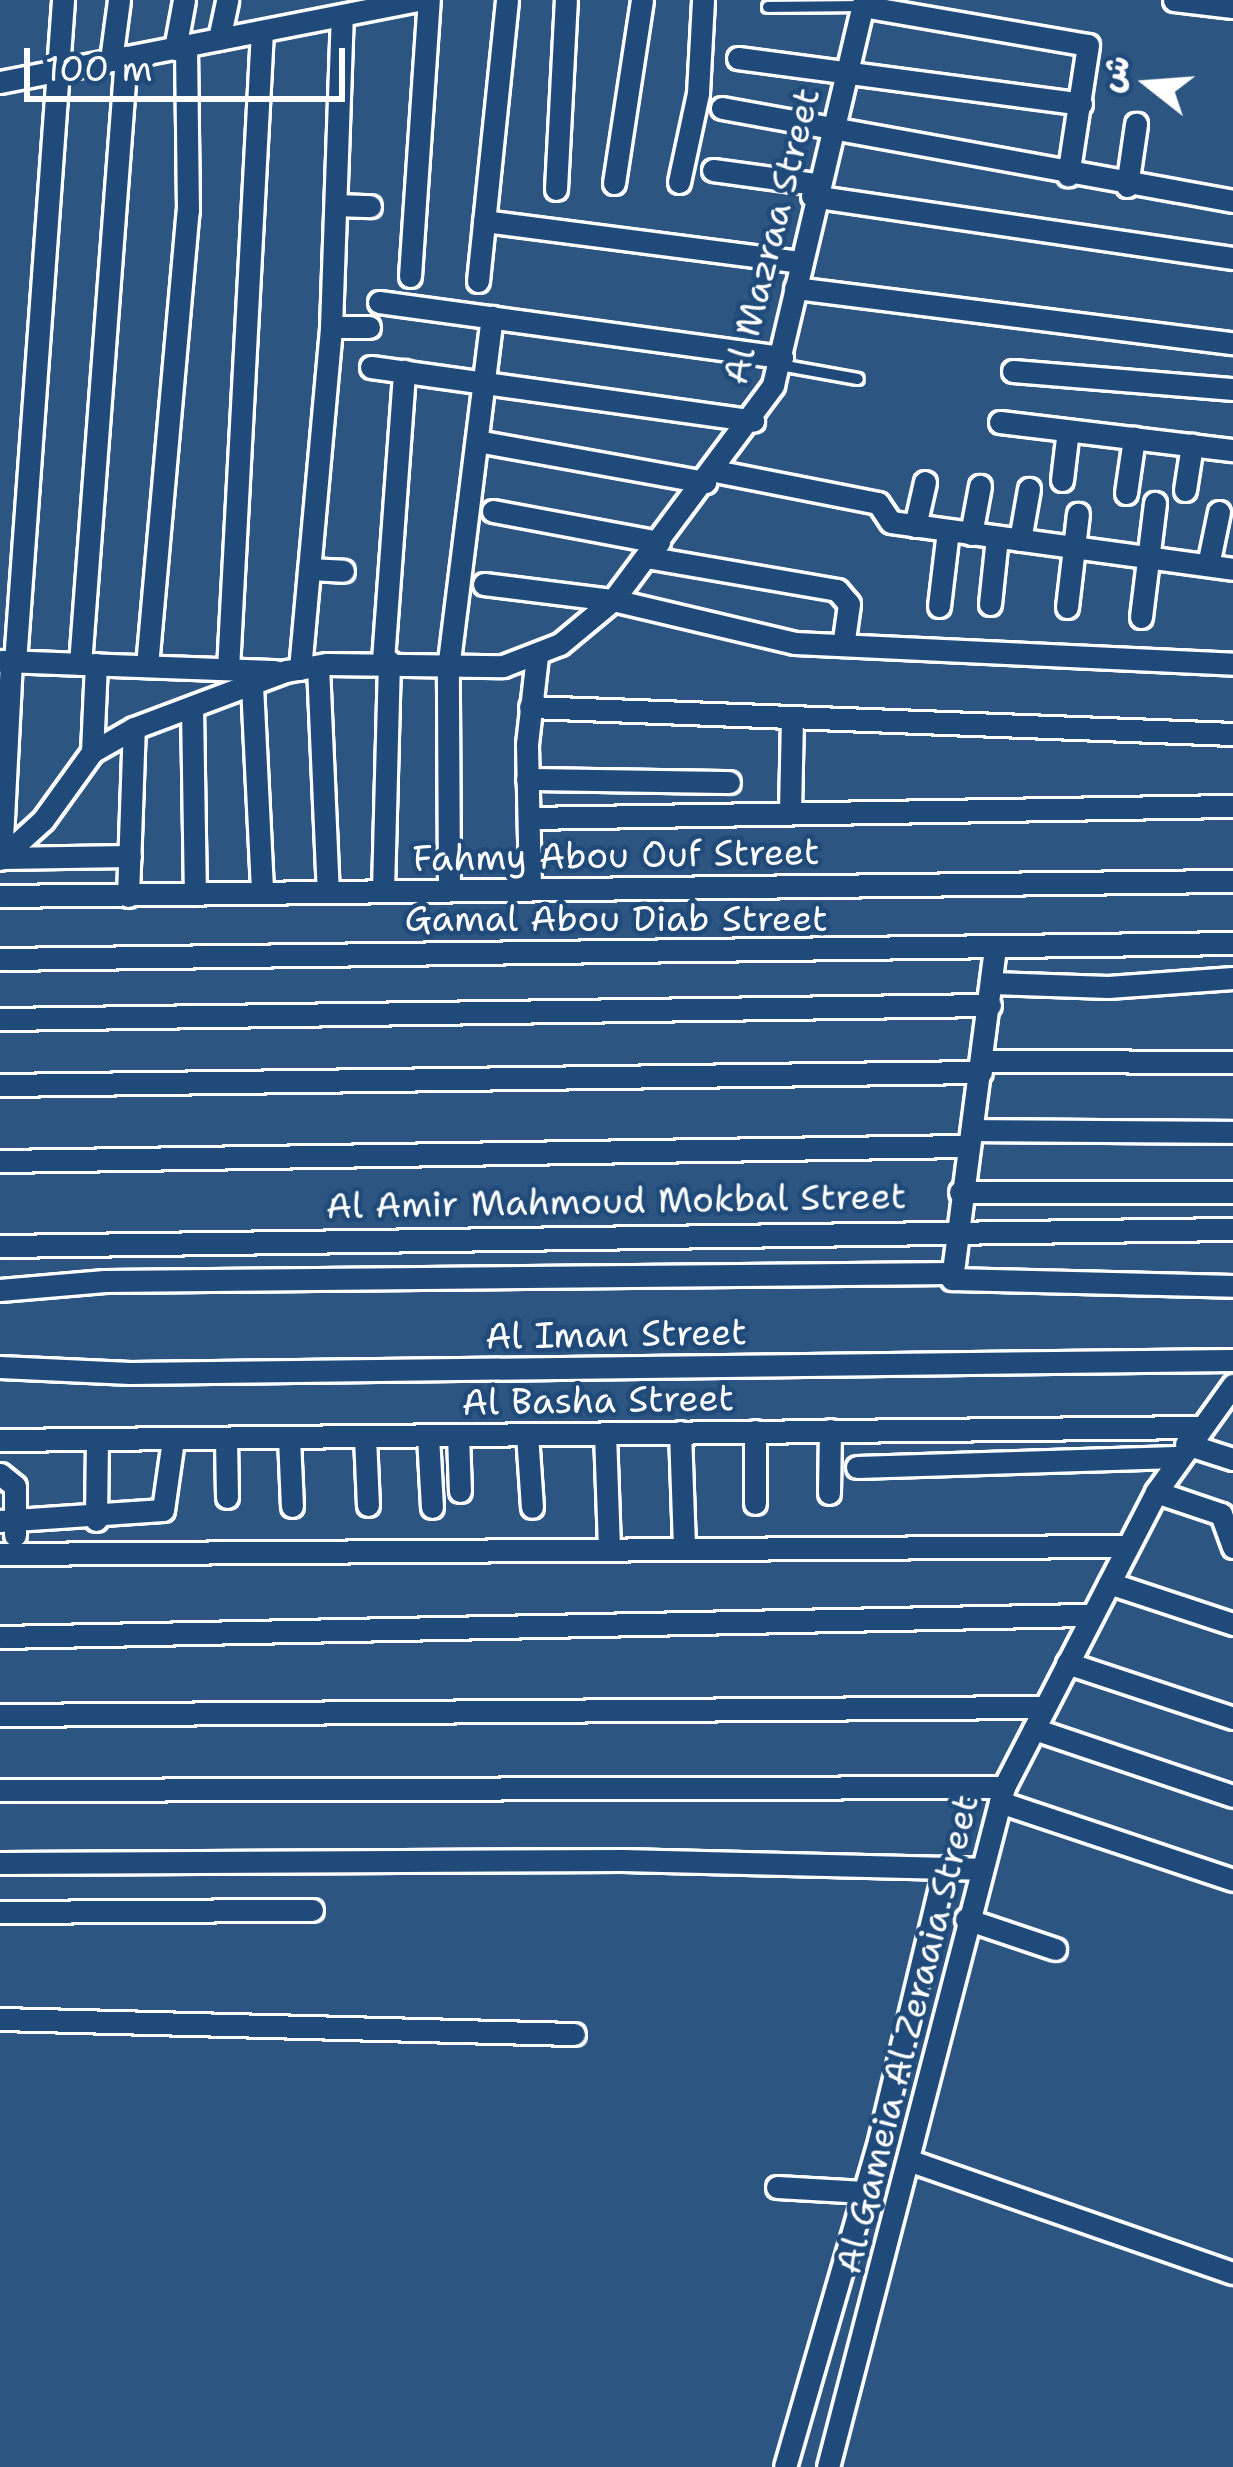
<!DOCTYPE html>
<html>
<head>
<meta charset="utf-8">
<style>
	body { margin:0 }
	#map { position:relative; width:1233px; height:2467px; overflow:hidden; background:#2c5582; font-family:"Shantell Sans","Playpen Sans Arabic",sans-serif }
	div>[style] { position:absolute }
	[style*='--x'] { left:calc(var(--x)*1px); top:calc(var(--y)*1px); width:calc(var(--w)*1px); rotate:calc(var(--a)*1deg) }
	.roads { filter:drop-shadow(3px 0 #fff) drop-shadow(-3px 0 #fff) drop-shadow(0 3px #fff) drop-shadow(0 -3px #fff) }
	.lane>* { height:10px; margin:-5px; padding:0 5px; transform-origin:5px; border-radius:5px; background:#1f4a7a }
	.street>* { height:21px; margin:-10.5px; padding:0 10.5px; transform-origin:10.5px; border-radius:10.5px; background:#1f4a7a }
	span { translate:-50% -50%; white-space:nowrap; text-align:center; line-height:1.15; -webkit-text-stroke:9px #1f4a7a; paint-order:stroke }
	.street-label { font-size:36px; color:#fff }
	.north { position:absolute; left:1089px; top:24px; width:120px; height:120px; -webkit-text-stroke:9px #1f4a7a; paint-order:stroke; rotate:287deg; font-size:33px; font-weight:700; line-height:48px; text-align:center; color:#fff }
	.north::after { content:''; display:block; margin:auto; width:42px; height:54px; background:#fff; clip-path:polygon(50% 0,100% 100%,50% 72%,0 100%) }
	.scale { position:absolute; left:24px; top:48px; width:321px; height:54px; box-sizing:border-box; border:6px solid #fff; border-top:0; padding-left:15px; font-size:36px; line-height:42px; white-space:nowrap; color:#fff; -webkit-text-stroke:9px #1f4a7a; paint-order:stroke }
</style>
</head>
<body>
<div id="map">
	<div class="roads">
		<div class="lane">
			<div style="--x:768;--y:7;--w:94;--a:-0.6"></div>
			<div style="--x:780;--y:365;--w:79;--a:10.2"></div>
		</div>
		<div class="street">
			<div style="--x:1174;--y:0;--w:59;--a:6.8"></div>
			<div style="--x:862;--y:6;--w:229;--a:9.8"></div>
			<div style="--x:1088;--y:45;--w:132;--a:98.7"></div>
			<div style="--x:219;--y:39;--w:40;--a:-78"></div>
			<div style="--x:175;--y:49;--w:50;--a:-79.6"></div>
			<div style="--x:738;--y:58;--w:346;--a:7.6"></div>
			<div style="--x:111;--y:60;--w:61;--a:-82.4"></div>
			<div style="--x:0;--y:82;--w:427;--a:-11.1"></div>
			<div style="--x:722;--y:108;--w:519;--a:10.31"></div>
			<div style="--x:713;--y:170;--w:103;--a:7.8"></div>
			<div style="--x:679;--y:182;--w:91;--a:-77.9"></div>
			<div style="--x:698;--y:93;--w:93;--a:-86.9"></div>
			<div style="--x:614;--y:183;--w:185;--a:-81.3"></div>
			<div style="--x:1127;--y:186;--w:63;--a:-81.7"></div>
			<div style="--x:556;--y:189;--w:189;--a:-87"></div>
			<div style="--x:812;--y:196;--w:426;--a:8.4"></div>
			<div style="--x:336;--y:205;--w:34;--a:2"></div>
			<div style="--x:484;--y:221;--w:319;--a:7.4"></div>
			<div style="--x:410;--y:276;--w:277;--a:-86.1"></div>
			<div style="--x:478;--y:281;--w:282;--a:-84.1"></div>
			<div style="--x:795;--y:288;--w:441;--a:7.2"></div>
			<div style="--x:379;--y:302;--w:407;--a:7.8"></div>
			<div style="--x:331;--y:327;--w:38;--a:0"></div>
			<div style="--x:371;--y:367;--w:386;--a:8"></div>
			<div style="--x:1013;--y:371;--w:221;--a:4.7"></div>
			<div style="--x:1000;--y:422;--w:235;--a:6.9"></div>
			<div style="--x:477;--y:441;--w:232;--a:10.2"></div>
			<div style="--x:715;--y:471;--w:166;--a:11.1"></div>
			<div style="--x:878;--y:503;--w:23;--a:56"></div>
			<div style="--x:891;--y:522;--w:345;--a:7.8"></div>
			<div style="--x:1062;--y:480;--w:50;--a:-83.2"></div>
			<div style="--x:1185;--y:490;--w:46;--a:-81.2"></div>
			<div style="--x:1126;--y:493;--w:56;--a:-81.7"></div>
			<div style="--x:493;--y:511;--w:169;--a:10.6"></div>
			<div style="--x:915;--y:526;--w:45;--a:-77.2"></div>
			<div style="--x:971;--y:534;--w:49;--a:-79.4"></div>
			<div style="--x:1020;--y:540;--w:52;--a:-80"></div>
			<div style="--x:646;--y:557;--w:194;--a:9.8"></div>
			<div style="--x:837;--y:590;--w:18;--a:49"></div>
			<div style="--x:849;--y:604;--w:36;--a:98"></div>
			<div style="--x:1208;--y:565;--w:54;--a:-78.3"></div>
			<div style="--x:309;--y:569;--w:34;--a:3"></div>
			<div style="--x:484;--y:584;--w:130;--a:7.1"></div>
			<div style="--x:613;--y:600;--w:187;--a:13.3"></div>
			<div style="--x:795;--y:643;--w:439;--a:2.7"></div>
			<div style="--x:990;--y:604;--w:67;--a:-84"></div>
			<div style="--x:939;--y:606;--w:76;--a:-83.2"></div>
			<div style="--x:1067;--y:607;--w:94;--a:-83.3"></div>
			<div style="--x:1141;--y:617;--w:115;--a:-83"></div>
			<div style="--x:383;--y:660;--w:290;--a:-85.8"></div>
			<div style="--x:1;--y:661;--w:274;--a:2.1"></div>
			<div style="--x:11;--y:661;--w:197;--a:92.9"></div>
			<div style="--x:1;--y:858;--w:129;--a:-0.9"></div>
			<div style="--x:15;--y:662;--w:664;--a:-85.85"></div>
			<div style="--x:80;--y:664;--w:609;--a:-85.67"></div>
			<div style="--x:147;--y:666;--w:457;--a:-84.9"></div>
			<div style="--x:188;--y:211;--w:165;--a:-90.7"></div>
			<div style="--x:318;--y:666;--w:226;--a:87.5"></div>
			<div style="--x:228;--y:669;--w:639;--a:-86.95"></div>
			<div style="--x:300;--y:669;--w:343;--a:-84.8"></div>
			<div style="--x:331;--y:327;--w:311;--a:-88"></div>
			<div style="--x:252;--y:685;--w:208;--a:87.2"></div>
			<div style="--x:192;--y:707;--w:187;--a:89.1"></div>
			<div style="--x:530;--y:707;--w:704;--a:2.2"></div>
			<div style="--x:92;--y:752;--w:88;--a:-87.4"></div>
			<div style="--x:527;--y:779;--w:202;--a:0.9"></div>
			<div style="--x:790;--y:812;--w:93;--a:-88.8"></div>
			<div style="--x:529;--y:818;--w:704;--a:-0.98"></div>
			<div style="--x:0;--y:859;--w:58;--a:-42.2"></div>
			<div style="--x:43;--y:820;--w:84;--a:-54.2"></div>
			<div style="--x:92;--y:752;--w:48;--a:-29.7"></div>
			<div style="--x:134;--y:728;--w:162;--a:-20.6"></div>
			<div style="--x:286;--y:671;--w:42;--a:-9.7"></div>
			<div style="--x:327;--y:664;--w:176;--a:0.7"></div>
			<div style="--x:503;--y:666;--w:61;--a:-21.1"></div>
			<div style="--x:560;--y:644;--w:69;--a:-39.7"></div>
			<div style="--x:613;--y:600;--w:268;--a:-53.3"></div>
			<div style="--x:773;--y:385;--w:396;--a:-76.7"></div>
			<div style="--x:449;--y:888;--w:219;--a:-90.3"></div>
			<div style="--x:448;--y:669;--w:355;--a:-82.9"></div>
			<div style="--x:530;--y:888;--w:144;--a:-91.2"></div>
			<div style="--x:527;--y:744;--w:89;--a:-83.5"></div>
			<div style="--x:383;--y:890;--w:229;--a:-88.5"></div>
			<div style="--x:0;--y:896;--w:1233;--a:-0.7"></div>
			<div style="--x:128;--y:896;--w:168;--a:-88"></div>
			<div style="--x:995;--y:948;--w:334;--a:97.4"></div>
			<div style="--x:952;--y:1279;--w:281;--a:1.4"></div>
			<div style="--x:0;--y:959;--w:1233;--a:-0.74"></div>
			<div style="--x:992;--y:983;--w:116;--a:2"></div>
			<div style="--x:1108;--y:987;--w:125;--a:-4.1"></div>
			<div style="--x:0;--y:1019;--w:990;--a:-0.81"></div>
			<div style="--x:982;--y:1061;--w:251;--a:0.2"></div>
			<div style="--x:0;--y:1085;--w:981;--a:-0.76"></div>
			<div style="--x:972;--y:1130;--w:261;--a:0.4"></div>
			<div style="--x:0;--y:1161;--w:969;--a:-0.89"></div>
			<div style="--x:960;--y:1192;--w:273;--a:0"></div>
			<div style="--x:0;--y:1246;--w:1233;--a:-0.79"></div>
			<div style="--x:0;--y:1290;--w:105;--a:-4.9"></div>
			<div style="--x:105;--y:1281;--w:847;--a:-0.54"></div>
			<div style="--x:0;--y:1367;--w:130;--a:2.6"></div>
			<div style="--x:130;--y:1373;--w:1103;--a:-0.68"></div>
			<div style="--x:680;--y:1432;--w:113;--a:88"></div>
			<div style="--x:605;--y:1433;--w:112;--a:88"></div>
			<div style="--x:527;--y:1434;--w:73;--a:86.1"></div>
			<div style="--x:458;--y:1435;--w:56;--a:88"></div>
			<div style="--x:428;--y:1436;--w:71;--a:86.8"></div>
			<div style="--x:365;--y:1437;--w:68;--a:87.5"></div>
			<div style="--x:289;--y:1438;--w:68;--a:87.5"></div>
			<div style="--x:226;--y:1439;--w:58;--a:89"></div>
			<div style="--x:0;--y:1440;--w:1198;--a:-0.62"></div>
			<div style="--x:1186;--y:1444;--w:49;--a:17.7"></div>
			<div style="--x:857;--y:1467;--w:319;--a:-1.8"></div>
			<div style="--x:0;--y:1474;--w:19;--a:39"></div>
			<div style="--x:15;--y:1486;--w:49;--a:90"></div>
			<div style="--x:1156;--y:1492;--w:69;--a:18.7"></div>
			<div style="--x:1221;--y:1514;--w:35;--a:70"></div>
			<div style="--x:829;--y:1493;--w:63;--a:-89.1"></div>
			<div style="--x:755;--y:1503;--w:72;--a:-90"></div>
			<div style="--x:96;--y:1520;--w:79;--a:-89.3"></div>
			<div style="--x:0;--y:1521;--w:163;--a:-3.9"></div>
			<div style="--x:163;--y:1510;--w:71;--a:-81.9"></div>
			<div style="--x:0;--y:1554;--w:1126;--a:-0.41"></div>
			<div style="--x:1109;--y:1583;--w:131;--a:18.3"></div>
			<div style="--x:0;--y:1637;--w:1091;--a:-1.16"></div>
			<div style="--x:1067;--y:1663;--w:175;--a:18.3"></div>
			<div style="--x:0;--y:1715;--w:1045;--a:-0.44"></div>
			<div style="--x:1034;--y:1729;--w:210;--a:18.6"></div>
			<div style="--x:0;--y:1790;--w:1004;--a:-0.17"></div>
			<div style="--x:1000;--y:1802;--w:246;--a:18.5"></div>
			<div style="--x:0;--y:1863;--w:622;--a:-0.28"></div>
			<div style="--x:622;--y:1860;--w:357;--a:1.4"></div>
			<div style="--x:0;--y:1912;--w:312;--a:-0.4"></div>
			<div style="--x:966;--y:1919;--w:94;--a:18.6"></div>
			<div style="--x:0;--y:2019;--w:574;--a:1.5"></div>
			<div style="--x:911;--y:2161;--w:341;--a:19.2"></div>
			<div style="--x:777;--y:2187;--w:87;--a:3.3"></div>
			<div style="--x:785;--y:2467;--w:339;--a:-73.9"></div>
			<div style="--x:879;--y:2141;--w:282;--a:-76.5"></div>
			<div style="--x:828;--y:2467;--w:702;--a:-75.49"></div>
			<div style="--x:1004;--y:1787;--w:332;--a:-62.7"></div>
			<div style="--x:1156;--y:1492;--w:132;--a:-54.3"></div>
		</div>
	</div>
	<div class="street-label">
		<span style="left:771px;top:236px;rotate:-76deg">Al Mazraa Street</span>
		<span style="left:616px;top:855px;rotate:-1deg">Fahmy Abou Ouf Street</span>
		<span style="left:616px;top:919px">Gamal Abou Diab Street</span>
		<span style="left:616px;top:1201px;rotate:-1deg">Al Amir Mahmoud Mokbal Street</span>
		<span style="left:616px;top:1334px;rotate:-1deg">Al Iman Street</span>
		<span style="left:598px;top:1400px;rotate:-1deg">Al Basha Street</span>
		<span style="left:907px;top:2034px;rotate:-76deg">Al Gameia Al Zeraaia Street</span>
	</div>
	<div class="north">ش</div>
	<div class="scale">100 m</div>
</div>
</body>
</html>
